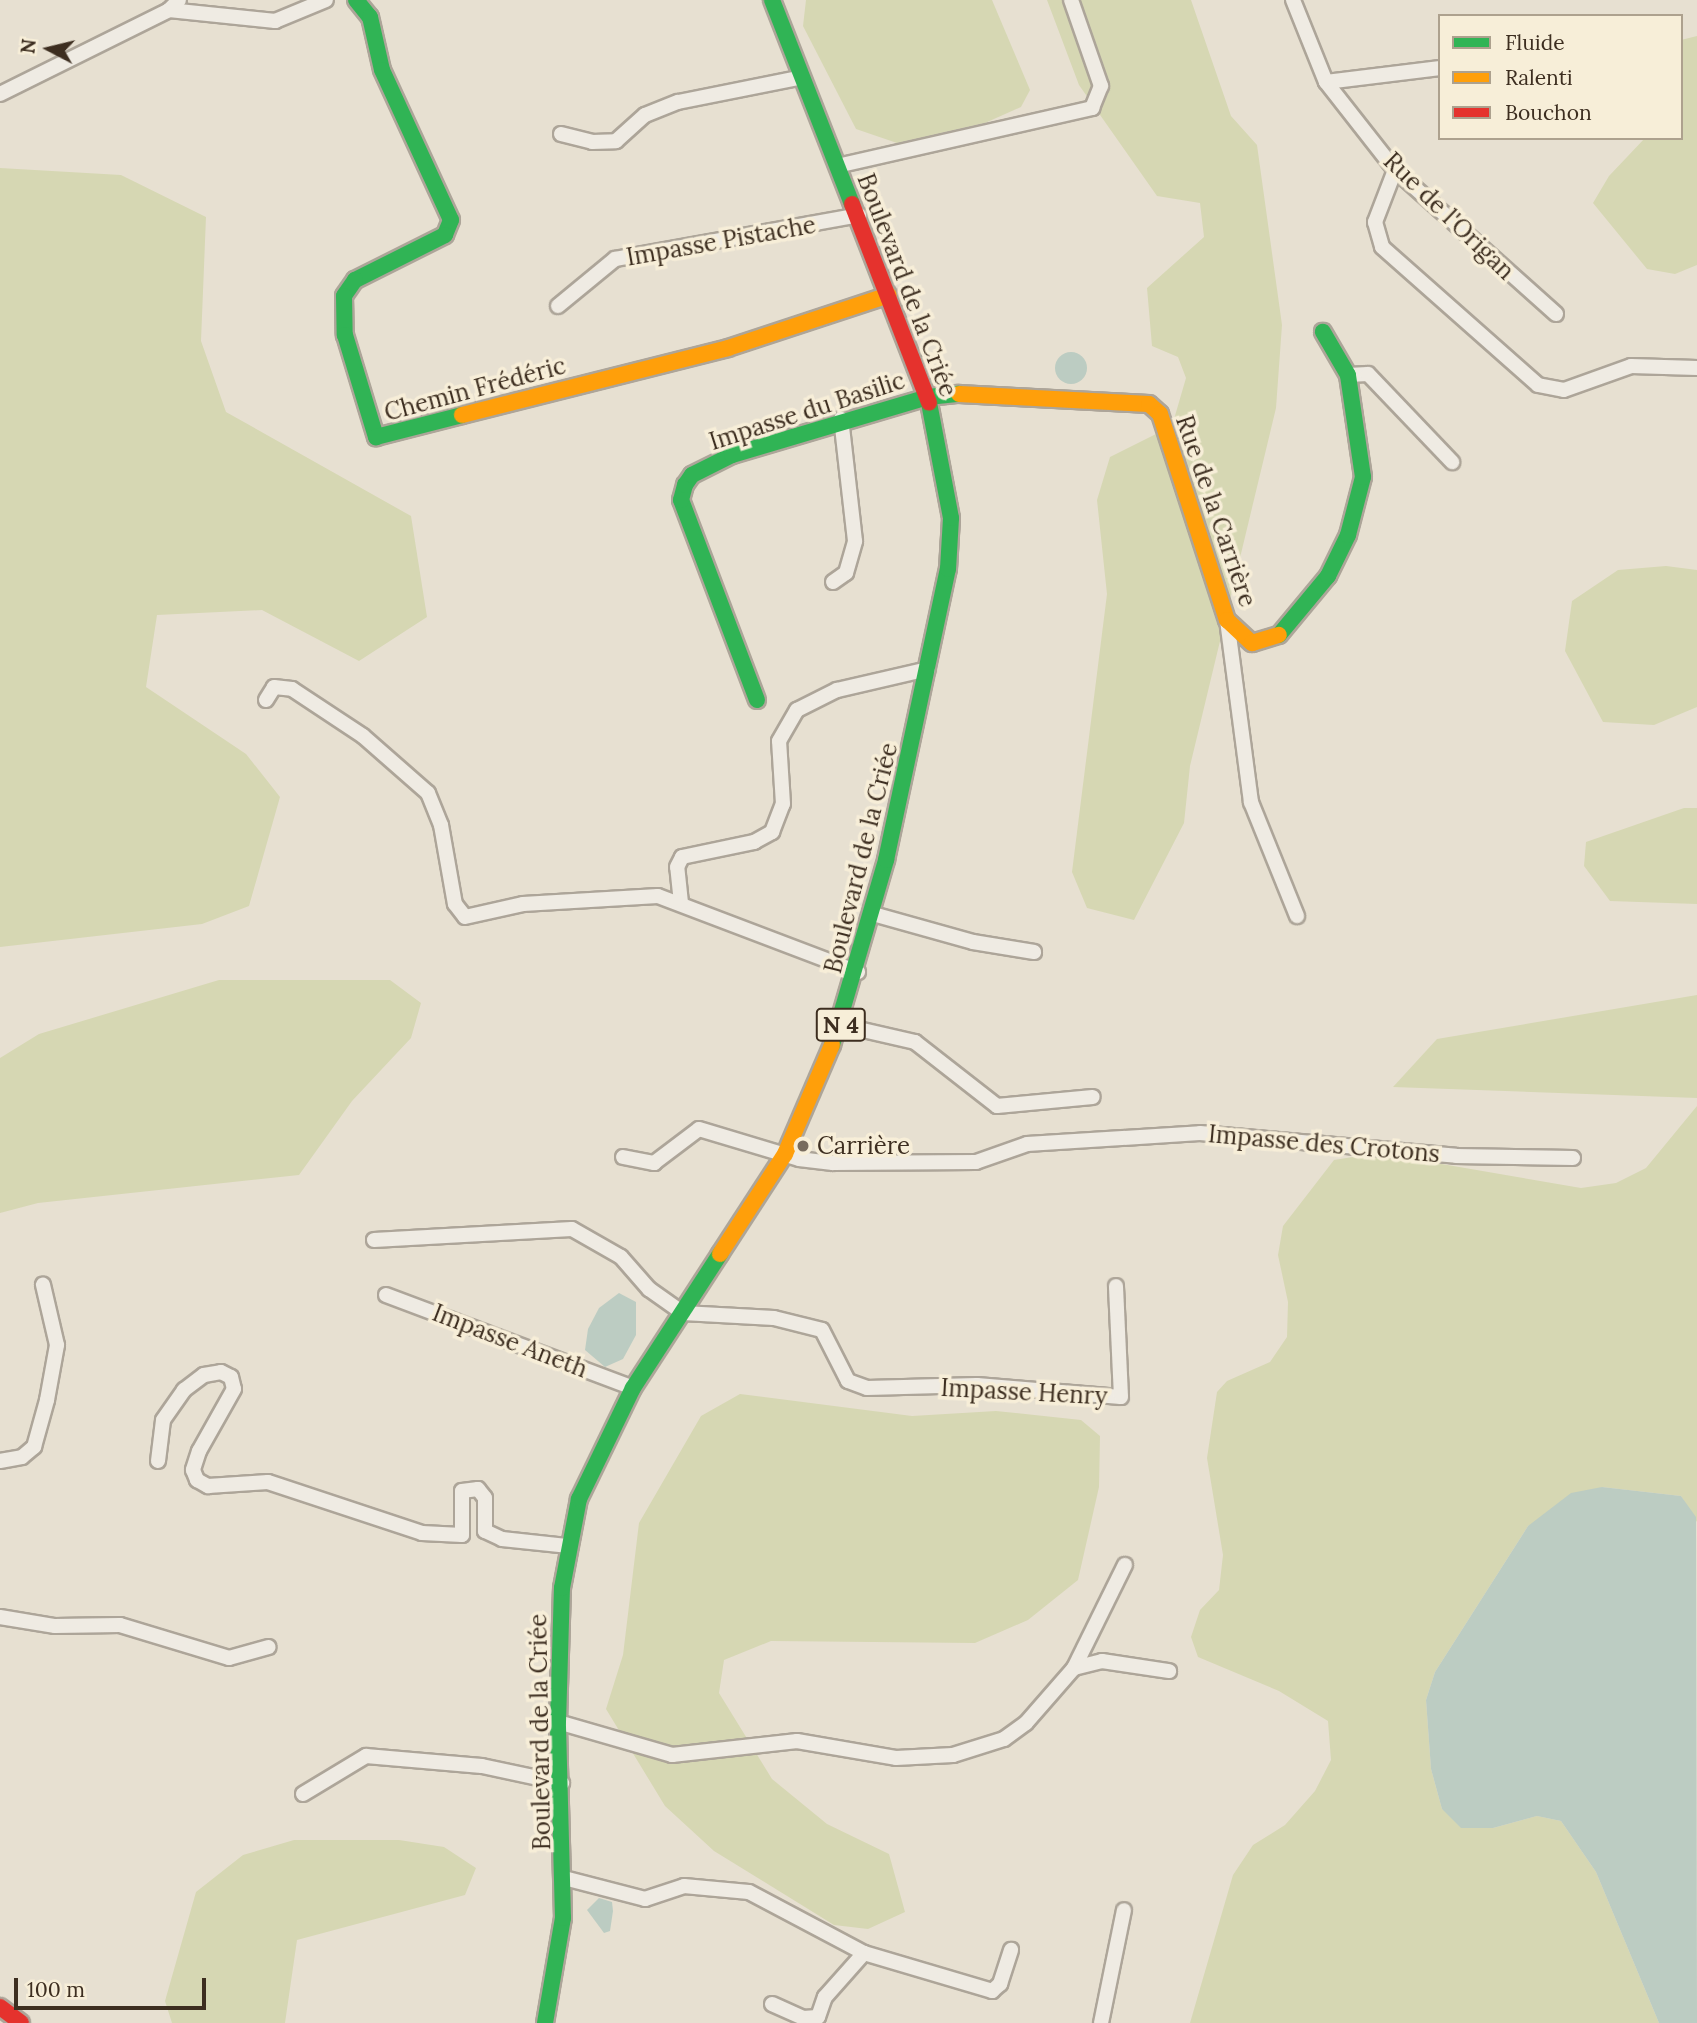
<!DOCTYPE html>
<html>
<head>
<meta charset="utf-8">
<style>
	body { margin:0 }
	#map { position:relative; width:1697px; height:2023px; overflow:hidden; background:#e7e0d1; font-family:Lora,serif }
	div>[style] { position:absolute }
	[style*='--x'] { left:calc(var(--x)*1px); top:calc(var(--y)*1px); width:calc(var(--w)*1px); rotate:calc(var(--a)*1deg) }
	.green>* { inset:0; background:#d6d7b3 }
	.water>* { inset:0; background:#bcccc2 }
	.round { border-radius:50% }
	.roads { filter:drop-shadow(2px 0 #ada599) drop-shadow(-2px 0 #ada599) drop-shadow(0 2px #ada599) drop-shadow(0 -2px #ada599) }
	.street>* { height:14px; margin:-7px; padding:0 7px; transform-origin:7px; border-radius:7px; background:#efebe3 }
	.fast>* { height:16px; margin:-8px; padding:0 8px; transform-origin:8px; border-radius:8px; background:#30b455 }
	.slow>* { height:16px; margin:-8px; padding:0 8px; transform-origin:8px; border-radius:8px; background:#ff9f0a }
	.jam>* { height:16px; margin:-8px; padding:0 8px; transform-origin:8px; border-radius:8px; background:#e5322d }
	.dots>* { width:19px; height:19px; translate:-50% -50%; box-sizing:border-box; border:4px solid #f7eed8; border-radius:50% }
	span { translate:-50% -50%; white-space:nowrap; text-align:center; line-height:1.15; -webkit-text-stroke:7px #f7eed8; paint-order:stroke }
	.shield-label span { padding:2px 5px; background:#f7eed8; border:2px solid; border-radius:5px; -webkit-text-stroke-width:0 }
	.shield-label { font-size:23px; color:#3d2e20; font-weight:700 }
	.street-label { font-size:24px; color:#3d2e20 }
	.poi-label { font-size:24px; color:#3d2e20 }
	.left { translate:0 -50%; text-align:left }
	.legend { position:absolute; left:1438px; top:14px; width:245px; height:126px; box-sizing:border-box; background:#f7eed8; border:2px solid #ada18e; margin:0; padding:9px 12px; list-style:none; font-size:21px; color:#3d2e20 }
	.legend li { display:flex; align-items:center; gap:14px; height:35px }
	.legend b { width:35px; border:2px solid #ada18e }
	.north { position:absolute; left:14px; top:14px; width:70px; height:70px; -webkit-text-stroke:5px #f7eed8; paint-order:stroke; rotate:277deg; font-size:19px; font-weight:700; line-height:28px; text-align:center; color:#3d2e20 }
	.north::after { content:''; display:block; margin:auto; width:24px; height:32px; background:#3d2e20; clip-path:polygon(50% 0,100% 100%,50% 72%,0 100%) }
	.scale { position:absolute; left:14px; top:1978px; width:192px; height:32px; box-sizing:border-box; border:4px solid #3d2e20; border-top:0; padding-left:9px; font-size:21px; line-height:24px; white-space:nowrap; color:#3d2e20; -webkit-text-stroke:5px #f7eed8; paint-order:stroke }
</style>
</head>
<body>
<div id="map">
	<div class="green">
		<div style="clip-path:polygon(806px 0,992px 0,1030px 90px,1021px 107px,985px 123px,897px 143px,856px 129px,803px 26px)"></div>
		<div style="clip-path:polygon(1047px 0,1191px 0,1231px 116px,1257px 145px,1282px 325px,1276px 408px,1190px 766px,1184px 823px,1134px 920px,1087px 908px,1072px 872px,1107px 594px,1097px 500px,1110px 457px,1172px 426px,1186px 378px,1178px 357px,1152px 346px,1147px 288px,1204px 237px,1200px 203px,1157px 196px,1079px 85px)"></div>
		<div style="clip-path:polygon(1697px 36px,1697px 265px,1675px 274px,1647px 269px,1593px 203px,1609px 176px,1645px 138px,1681px 138px,1681px 40px)"></div>
		<div style="clip-path:polygon(0 168px,121px 175px,206px 217px,201px 341px,226px 412px,411px 516px,427px 617px,359px 661px,262px 610px,157px 615px,146px 687px,246px 754px,280px 797px,249px 906px,202px 924px,0 947px)"></div>
		<div style="clip-path:polygon(1666px 566px,1697px 570px,1697px 707px,1654px 725px,1603px 722px,1565px 651px,1572px 601px,1618px 570px)"></div>
		<div style="clip-path:polygon(1684px 808px,1697px 808px,1697px 904px,1610px 901px,1584px 866px,1586px 842px)"></div>
		<div style="clip-path:polygon(219px 980px,390px 980px,421px 1003px,411px 1038px,352px 1101px,299px 1175px,38px 1203px,0 1213px,0 1058px,39px 1034px)"></div>
		<div style="clip-path:polygon(1697px 995px,1697px 1098px,1393px 1087px,1437px 1039px)"></div>
		<div style="clip-path:polygon(1697px 1106px,1697px 1522px,1681px 1496px,1602px 1487px,1528px 1526px,1435px 1672px,1426px 1700px,1431px 1769px,1442px 1809px,1493px 1828px,1537px 1816px,1561px 1821px,1596px 1872px,1659px 2023px,1190px 2023px,1233px 1875px,1253px 1845px,1285px 1825px,1315px 1791px,1331px 1760px,1328px 1721px,1279px 1691px,1198px 1657px,1191px 1637px,1200px 1610px,1219px 1590px,1223px 1555px,1207px 1458px,1217px 1392px,1227px 1381px,1270px 1362px,1287px 1337px,1288px 1302px,1278px 1255px,1283px 1226px,1334px 1160px,1359px 1156px,1401px 1157px,1581px 1188px,1616px 1183px,1646px 1168px)"></div>
		<div style="clip-path:polygon(740px 1394px,912px 1416px,996px 1411px,1081px 1420px,1100px 1436px,1099px 1487px,1078px 1580px,1028px 1620px,975px 1643px,771px 1641px,724px 1660px,719px 1693px,772px 1779px,827px 1824px,889px 1854px,905px 1912px,868px 1929px,834px 1925px,714px 1851px,665px 1806px,606px 1709px,623px 1655px,639px 1523px,701px 1416px)"></div>
		<div style="clip-path:polygon(294px 1840px,399px 1840px,444px 1847px,476px 1868px,465px 1895px,297px 1940px,285px 2023px,172px 2023px,165px 2001px,196px 1892px,243px 1855px)"></div>
	</div>
	<div class="water">
		<div class="round" style="left:1055px;top:352px;width:32px;height:32px"></div>
		<div style="clip-path:polygon(619px 1293px,636px 1302px,636px 1335px,623px 1359px,605px 1367px,585px 1350px,588px 1329px,599px 1308px)"></div>
		<div style="clip-path:polygon(1602px 1487px,1681px 1496px,1696px 1517px,1697px 2023px,1659px 2023px,1596px 1872px,1561px 1821px,1537px 1816px,1493px 1828px,1461px 1828px,1442px 1809px,1431px 1769px,1426px 1700px,1435px 1672px,1528px 1526px,1571px 1493px)"></div>
		<div style="clip-path:polygon(599px 1898px,612px 1902px,613px 1911px,610px 1931px,604px 1933px,587px 1910px)"></div>
	</div>
	<div class="roads">
		<div class="street">
			<div style="--x:1293;--y:0;--w:88;--a:68.1"></div>
			<div style="--x:1326;--y:82;--w:112;--a:51.9"></div>
			<div style="--x:1395;--y:170;--w:216;--a:41.8"></div>
			<div style="--x:169;--y:10;--w:107;--a:5.9"></div>
			<div style="--x:275;--y:21;--w:55;--a:-22.4"></div>
			<div style="--x:1326;--y:82;--w:115;--a:-7"></div>
			<div style="--x:0;--y:94;--w:189;--a:-26.4"></div>
			<div style="--x:169;--y:10;--w:14;--a:-45"></div>
			<div style="--x:561;--y:134;--w:32;--a:14"></div>
			<div style="--x:592;--y:142;--w:24;--a:-2"></div>
			<div style="--x:616;--y:141;--w:39;--a:-42"></div>
			<div style="--x:645;--y:115;--w:35;--a:-22"></div>
			<div style="--x:678;--y:102;--w:127;--a:-11.3"></div>
			<div style="--x:837;--y:166;--w:262;--a:-12.8"></div>
			<div style="--x:1092;--y:108;--w:24;--a:-68"></div>
			<div style="--x:1101;--y:86;--w:91;--a:-109.2"></div>
			<div style="--x:1395;--y:170;--w:56;--a:111"></div>
			<div style="--x:1375;--y:222;--w:26;--a:74"></div>
			<div style="--x:1382;--y:247;--w:208;--a:41.5"></div>
			<div style="--x:1538;--y:385;--w:26;--a:11"></div>
			<div style="--x:1564;--y:390;--w:71;--a:-19.7"></div>
			<div style="--x:1631;--y:366;--w:66;--a:1.7"></div>
			<div style="--x:558;--y:306;--w:74;--a:-39.5"></div>
			<div style="--x:615;--y:259;--w:248;--a:-10.2"></div>
			<div style="--x:1348;--y:375;--w:20;--a:-3"></div>
			<div style="--x:1368;--y:374;--w:122;--a:46.3"></div>
			<div style="--x:833;--y:582;--w:16;--a:-35"></div>
			<div style="--x:846;--y:573;--w:33;--a:-74"></div>
			<div style="--x:855;--y:541;--w:123;--a:-96.5"></div>
			<div style="--x:1227;--y:620;--w:184;--a:82.5"></div>
			<div style="--x:1251;--y:802;--w:123;--a:68"></div>
			<div style="--x:266;--y:700;--w:15;--a:-58"></div>
			<div style="--x:274;--y:687;--w:18;--a:6"></div>
			<div style="--x:292;--y:689;--w:85;--a:33.5"></div>
			<div style="--x:363;--y:736;--w:86;--a:41.2"></div>
			<div style="--x:428;--y:793;--w:35;--a:68"></div>
			<div style="--x:441;--y:825;--w:80;--a:80"></div>
			<div style="--x:455;--y:904;--w:16;--a:52"></div>
			<div style="--x:465;--y:917;--w:59;--a:-12.6"></div>
			<div style="--x:523;--y:904;--w:135;--a:-3.4"></div>
			<div style="--x:658;--y:896;--w:214;--a:20.8"></div>
			<div style="--x:681;--y:903;--w:36;--a:-96"></div>
			<div style="--x:677;--y:867;--w:11;--a:-63"></div>
			<div style="--x:682;--y:857;--w:74;--a:-11.8"></div>
			<div style="--x:754;--y:842;--w:21;--a:-29"></div>
			<div style="--x:772;--y:832;--w:30;--a:-69"></div>
			<div style="--x:783;--y:804;--w:63;--a:-93.6"></div>
			<div style="--x:779;--y:741;--w:36;--a:-60"></div>
			<div style="--x:797;--y:710;--w:45;--a:-26.6"></div>
			<div style="--x:837;--y:690;--w:93;--a:-13"></div>
			<div style="--x:873;--y:914;--w:104;--a:15.6"></div>
			<div style="--x:973;--y:942;--w:62;--a:9.3"></div>
			<div style="--x:841;--y:1025;--w:76;--a:12.9"></div>
			<div style="--x:915;--y:1042;--w:104;--a:38"></div>
			<div style="--x:997;--y:1106;--w:96;--a:-5.4"></div>
			<div style="--x:623;--y:1157;--w:32;--a:11"></div>
			<div style="--x:654;--y:1163;--w:56;--a:-37.1"></div>
			<div style="--x:699;--y:1129;--w:104;--a:16.7"></div>
			<div style="--x:799;--y:1159;--w:34;--a:7"></div>
			<div style="--x:833;--y:1163;--w:143;--a:-0.4"></div>
			<div style="--x:976;--y:1162;--w:54;--a:-19.4"></div>
			<div style="--x:1027;--y:1144;--w:173;--a:-3.6"></div>
			<div style="--x:1200;--y:1133;--w:257;--a:5.1"></div>
			<div style="--x:1456;--y:1156;--w:117;--a:1"></div>
			<div style="--x:374;--y:1240;--w:198;--a:-3.2"></div>
			<div style="--x:572;--y:1229;--w:56;--a:29.7"></div>
			<div style="--x:621;--y:1257;--w:43;--a:48.8"></div>
			<div style="--x:649;--y:1289;--w:42;--a:35.2"></div>
			<div style="--x:683;--y:1313;--w:91;--a:3.1"></div>
			<div style="--x:774;--y:1318;--w:49;--a:14"></div>
			<div style="--x:822;--y:1330;--w:57;--a:63"></div>
			<div style="--x:848;--y:1381;--w:20;--a:20"></div>
			<div style="--x:867;--y:1388;--w:110;--a:-1.6"></div>
			<div style="--x:977;--y:1385;--w:144;--a:4.8"></div>
			<div style="--x:1121;--y:1397;--w:111;--a:-92.6"></div>
			<div style="--x:386;--y:1295;--w:264;--a:20.6"></div>
			<div style="--x:0;--y:1461;--w:22;--a:-10"></div>
			<div style="--x:22;--y:1457;--w:16;--a:-40"></div>
			<div style="--x:34;--y:1447;--w:49;--a:-74.5"></div>
			<div style="--x:47;--y:1400;--w:56;--a:-79.7"></div>
			<div style="--x:57;--y:1345;--w:62;--a:-103.1"></div>
			<div style="--x:158;--y:1461;--w:41;--a:-83"></div>
			<div style="--x:163;--y:1420;--w:37;--a:-55"></div>
			<div style="--x:184;--y:1390;--w:25;--a:-37"></div>
			<div style="--x:204;--y:1375;--w:17;--a:-10"></div>
			<div style="--x:221;--y:1372;--w:11;--a:27"></div>
			<div style="--x:231;--y:1377;--w:12;--a:76"></div>
			<div style="--x:234;--y:1389;--w:71;--a:119.4"></div>
			<div style="--x:199;--y:1451;--w:20;--a:108"></div>
			<div style="--x:193;--y:1470;--w:11;--a:68"></div>
			<div style="--x:197;--y:1480;--w:13;--a:29"></div>
			<div style="--x:208;--y:1486;--w:60;--a:-3.8"></div>
			<div style="--x:268;--y:1482;--w:162;--a:18.3"></div>
			<div style="--x:422;--y:1533;--w:40;--a:2.9"></div>
			<div style="--x:462;--y:1535;--w:44;--a:-90"></div>
			<div style="--x:462;--y:1491;--w:16;--a:-7"></div>
			<div style="--x:478;--y:1489;--w:11;--a:52"></div>
			<div style="--x:485;--y:1498;--w:33;--a:90"></div>
			<div style="--x:485;--y:1531;--w:19;--a:25"></div>
			<div style="--x:502;--y:1539;--w:65;--a:6.1"></div>
			<div style="--x:0;--y:1617;--w:56;--a:9.3"></div>
			<div style="--x:55;--y:1626;--w:65;--a:-0.9"></div>
			<div style="--x:120;--y:1625;--w:114;--a:16.8"></div>
			<div style="--x:229;--y:1658;--w:41;--a:-15.4"></div>
			<div style="--x:1074;--y:1668;--w:115;--a:-63.7"></div>
			<div style="--x:558;--y:1722;--w:119;--a:16.1"></div>
			<div style="--x:672;--y:1755;--w:126;--a:-6.4"></div>
			<div style="--x:797;--y:1741;--w:100;--a:9.7"></div>
			<div style="--x:896;--y:1758;--w:57;--a:-3"></div>
			<div style="--x:953;--y:1755;--w:53;--a:-17.4"></div>
			<div style="--x:1004;--y:1739;--w:27;--a:-36"></div>
			<div style="--x:1026;--y:1723;--w:73;--a:-48.9"></div>
			<div style="--x:1074;--y:1668;--w:29;--a:-14"></div>
			<div style="--x:1102;--y:1661;--w:68;--a:8.5"></div>
			<div style="--x:303;--y:1794;--w:74;--a:-31.1"></div>
			<div style="--x:366;--y:1756;--w:116;--a:4.9"></div>
			<div style="--x:482;--y:1766;--w:82;--a:12"></div>
			<div style="--x:564;--y:1878;--w:84;--a:14.5"></div>
			<div style="--x:645;--y:1899;--w:41;--a:-18.4"></div>
			<div style="--x:684;--y:1886;--w:65;--a:5.3"></div>
			<div style="--x:749;--y:1892;--w:130;--a:27.9"></div>
			<div style="--x:864;--y:1953;--w:134;--a:16.5"></div>
			<div style="--x:992;--y:1991;--w:11;--a:-41"></div>
			<div style="--x:1000;--y:1984;--w:36;--a:-72"></div>
			<div style="--x:772;--y:2004;--w:34;--a:24"></div>
			<div style="--x:803;--y:2018;--w:15;--a:-4"></div>
			<div style="--x:818;--y:2017;--w:21;--a:-71"></div>
			<div style="--x:825;--y:1997;--w:59;--a:-48.4"></div>
			<div style="--x:1101;--y:2023;--w:115;--a:-78.5"></div>
		</div>
		<div class="fast">
			<div style="--x:356;--y:0;--w:22;--a:51"></div>
			<div style="--x:370;--y:17;--w:54;--a:77.2"></div>
			<div style="--x:382;--y:70;--w:165;--a:65.3"></div>
			<div style="--x:451;--y:220;--w:16;--a:112"></div>
			<div style="--x:445;--y:235;--w:101;--a:153.4"></div>
			<div style="--x:355;--y:280;--w:19;--a:125"></div>
			<div style="--x:344;--y:296;--w:39;--a:89"></div>
			<div style="--x:345;--y:335;--w:107;--a:73.1"></div>
			<div style="--x:376;--y:437;--w:89;--a:-14.3"></div>
			<div style="--x:772;--y:0;--w:219;--a:68.6"></div>
			<div style="--x:1279;--y:635;--w:77;--a:-50.3"></div>
			<div style="--x:1328;--y:576;--w:46;--a:-64"></div>
			<div style="--x:1348;--y:535;--w:60;--a:-75.5"></div>
			<div style="--x:1363;--y:477;--w:103;--a:-98.4"></div>
			<div style="--x:1348;--y:375;--w:50;--a:-120.2"></div>
			<div style="--x:757;--y:700;--w:214;--a:-110.8"></div>
			<div style="--x:681;--y:500;--w:16;--a:-75"></div>
			<div style="--x:685;--y:485;--w:12;--a:-55"></div>
			<div style="--x:692;--y:475;--w:45;--a:-26.6"></div>
			<div style="--x:732;--y:455;--w:204;--a:-16.5"></div>
			<div style="--x:928;--y:397;--w:31;--a:-6"></div>
			<div style="--x:832;--y:1045;--w:193;--a:-73.7"></div>
			<div style="--x:886;--y:860;--w:298;--a:-78"></div>
			<div style="--x:948;--y:569;--w:51;--a:-86.6"></div>
			<div style="--x:951;--y:518;--w:117;--a:-100.8"></div>
			<div style="--x:545;--y:2023;--w:107;--a:-80.3"></div>
			<div style="--x:563;--y:1918;--w:196;--a:-91.5"></div>
			<div style="--x:558;--y:1722;--w:134;--a:-88.3"></div>
			<div style="--x:562;--y:1588;--w:91;--a:-79.2"></div>
			<div style="--x:579;--y:1499;--w:123;--a:-64.1"></div>
			<div style="--x:633;--y:1388;--w:160;--a:-57"></div>
		</div>
		<div class="slow">
			<div style="--x:959;--y:394;--w:190;--a:3"></div>
			<div style="--x:1149;--y:404;--w:15;--a:42"></div>
			<div style="--x:1160;--y:414;--w:217;--a:72"></div>
			<div style="--x:1227;--y:620;--w:34;--a:43"></div>
			<div style="--x:1252;--y:643;--w:28;--a:-17"></div>
			<div style="--x:462;--y:415;--w:274;--a:-14.1"></div>
			<div style="--x:728;--y:348;--w:169;--a:-18.2"></div>
			<div style="--x:720;--y:1254;--w:119;--a:-57"></div>
			<div style="--x:785;--y:1154;--w:119;--a:-66.7"></div>
		</div>
		<div class="jam">
			<div style="--x:852;--y:204;--w:213;--a:68.8"></div>
			<div style="--x:0;--y:2007;--w:26;--a:37"></div>
		</div>
	</div>
	<div class="dots">
		<div style="left:803px;top:1146px;background:#786c5e"></div>
	</div>
	<div class="shield-label">
		<span style="left:841px;top:1025px">N 4</span>
	</div>
	<div class="street-label">
		<span style="left:1449px;top:216px;rotate:44deg">Rue de l'Origan</span>
		<span style="left:721px;top:241px;rotate:-10deg">Impasse Pistache</span>
		<span style="left:907px;top:285px;rotate:69deg">Boulevard de la Criée</span>
		<span style="left:475px;top:389px;rotate:-15deg">Chemin Frédéric</span>
		<span style="left:807px;top:411px;rotate:-18deg">Impasse du Basilic</span>
		<span style="left:1216px;top:511px;rotate:71deg">Rue de la Carrière</span>
		<span style="left:861px;top:858px;rotate:-76deg">Boulevard de la Criée</span>
		<span style="left:1324px;top:1144px;rotate:5deg">Impasse des Crotons</span>
		<span style="left:510px;top:1341px;rotate:21deg">Impasse Aneth</span>
		<span style="left:1024px;top:1392px;rotate:3deg">Impasse Henry</span>
		<span style="left:540px;top:1732px;rotate:-91deg">Boulevard de la Criée</span>
	</div>
	<div class="poi-label">
		<span class="left" style="left:817px;top:1146px">Carrière</span>
	</div>
	<ul class="legend">
	<li><b style="height:9px;background:#30b455"></b>Fluide</li>
	<li><b style="height:9px;background:#ff9f0a"></b>Ralenti</li>
	<li><b style="height:9px;background:#e5322d"></b>Bouchon</li>
	</ul>
	<div class="north">N</div>
	<div class="scale">100 m</div>
</div>
</body>
</html>
